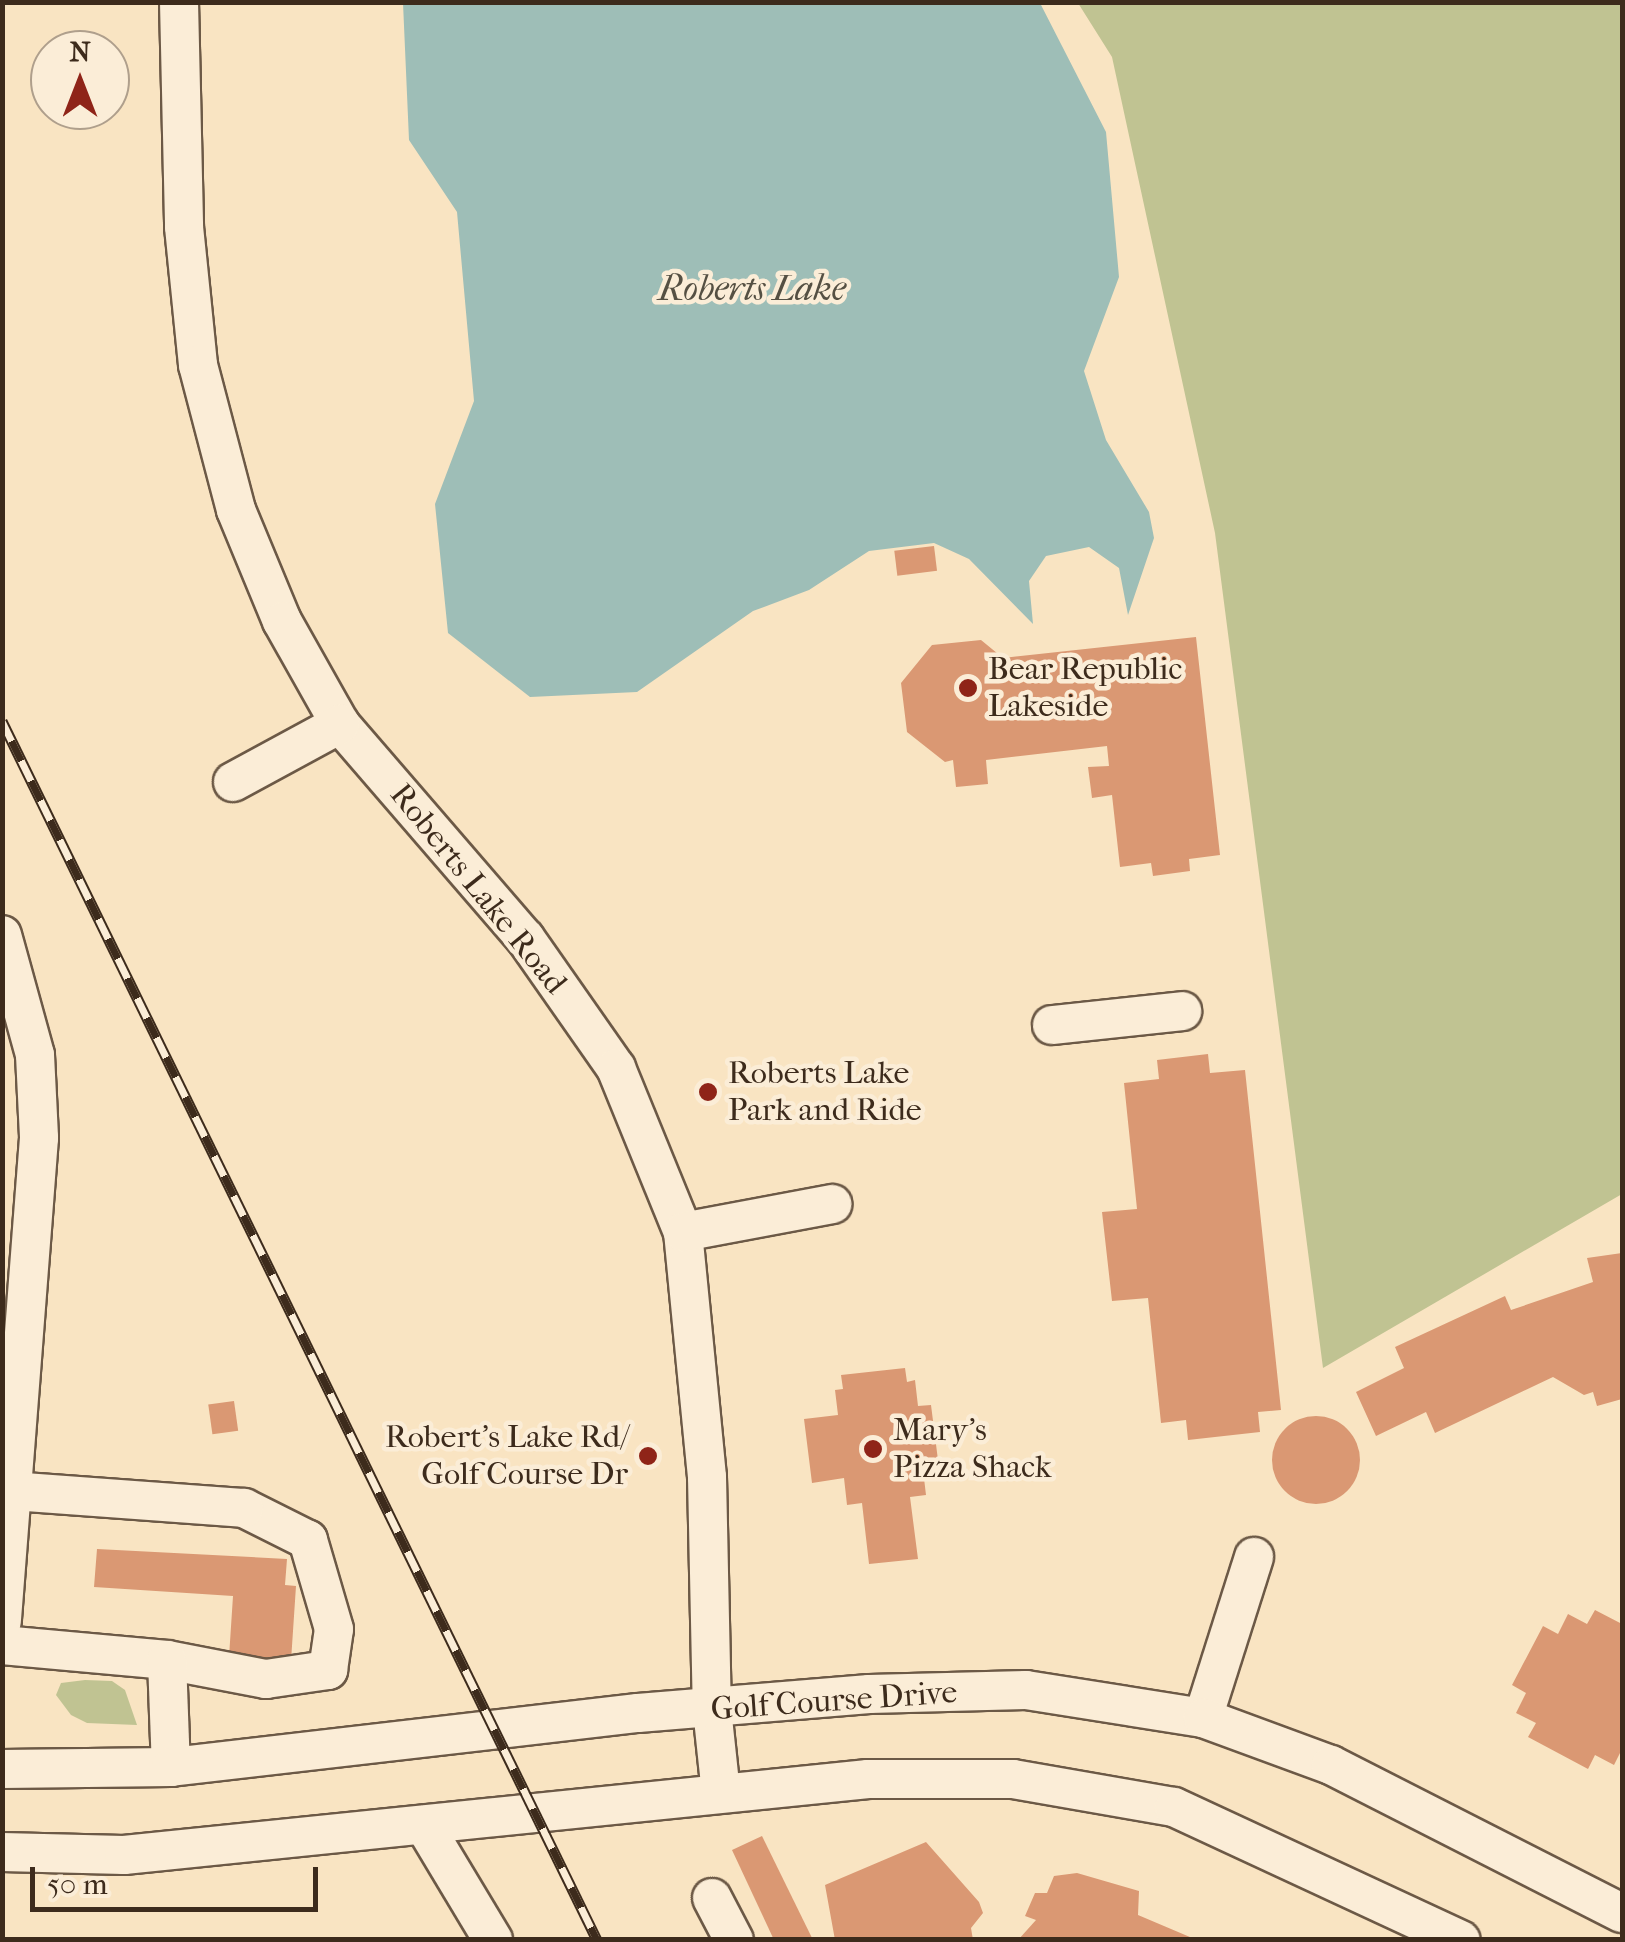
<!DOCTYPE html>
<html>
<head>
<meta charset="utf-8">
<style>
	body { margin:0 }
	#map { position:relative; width:1625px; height:1942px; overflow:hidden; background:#f9e4c2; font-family:"IM FELL French Canon",serif }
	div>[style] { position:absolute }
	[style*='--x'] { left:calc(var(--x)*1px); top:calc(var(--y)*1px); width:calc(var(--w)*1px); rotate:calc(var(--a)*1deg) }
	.green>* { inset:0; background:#c0c392 }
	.water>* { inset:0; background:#9ebeb7 }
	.building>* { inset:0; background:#da9873; transform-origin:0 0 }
	.round { border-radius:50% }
	.roads { filter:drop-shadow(2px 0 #6c5946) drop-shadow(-2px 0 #6c5946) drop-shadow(0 2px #6c5946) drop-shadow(0 -2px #6c5946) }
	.minor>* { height:38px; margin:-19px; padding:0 19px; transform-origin:19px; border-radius:19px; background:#fbedd7 }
	.rail>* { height:11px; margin-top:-5.5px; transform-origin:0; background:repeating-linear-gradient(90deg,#fbedd7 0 22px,#3d2b1c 0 44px); box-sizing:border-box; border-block:2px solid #3d2b1c }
	.dots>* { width:28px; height:28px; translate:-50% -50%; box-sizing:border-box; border:5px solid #fbedd7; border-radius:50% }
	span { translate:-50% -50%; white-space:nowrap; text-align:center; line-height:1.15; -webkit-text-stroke:9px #fbedd7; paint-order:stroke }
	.poi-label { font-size:32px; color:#3d2b1c }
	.left { translate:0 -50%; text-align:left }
	.right { translate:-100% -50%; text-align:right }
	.street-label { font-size:32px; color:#3d2b1c }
	.water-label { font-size:35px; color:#555043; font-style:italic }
	.frame { position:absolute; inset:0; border:5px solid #3d2b1c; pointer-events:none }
	.north { position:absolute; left:30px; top:30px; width:100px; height:100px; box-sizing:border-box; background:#fbedd7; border:2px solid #af9f8c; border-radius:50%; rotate:0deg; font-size:28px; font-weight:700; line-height:40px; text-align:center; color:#3d2b1c }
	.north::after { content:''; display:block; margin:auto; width:35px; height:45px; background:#8f2418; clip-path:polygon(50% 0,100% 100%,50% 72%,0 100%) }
	.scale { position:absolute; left:30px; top:1867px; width:288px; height:45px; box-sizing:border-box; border:5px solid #3d2b1c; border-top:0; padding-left:12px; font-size:30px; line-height:35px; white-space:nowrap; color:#3d2b1c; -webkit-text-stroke:8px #fbedd7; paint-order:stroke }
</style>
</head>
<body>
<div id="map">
	<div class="green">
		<div style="clip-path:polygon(1078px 3px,1622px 3px,1622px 1194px,1323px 1368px,1215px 533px,1112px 57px)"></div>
		<div style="clip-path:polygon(85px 1680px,112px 1681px,125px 1690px,137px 1725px,87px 1723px,71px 1715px,56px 1695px,61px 1683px)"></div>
	</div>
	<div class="water">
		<div style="clip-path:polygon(403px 3px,1040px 3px,1106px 132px,1119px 277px,1084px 371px,1106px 440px,1149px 512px,1154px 538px,1128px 615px,1119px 568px,1089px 547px,1046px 556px,1029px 581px,1033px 624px,969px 559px,934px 543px,869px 551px,809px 590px,753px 611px,637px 692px,530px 697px,448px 633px,435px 504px,474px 401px,457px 212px,409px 140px)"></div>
	</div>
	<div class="building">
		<div style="left:934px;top:546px;width:25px;height:40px;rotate:83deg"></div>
		<div style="clip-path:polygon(1196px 637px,1220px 855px,1189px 859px,1190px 871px,1153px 876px,1151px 863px,1120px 867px,1112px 795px,1092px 798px,1088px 767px,1109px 766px,1107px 746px,986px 760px,988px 784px,956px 787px,953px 760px,945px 762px,907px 732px,901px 683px,932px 645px,981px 640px,1003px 658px)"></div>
		<div style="clip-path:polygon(1208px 1054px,1210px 1073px,1245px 1070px,1281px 1410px,1258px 1412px,1260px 1432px,1188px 1440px,1186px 1420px,1161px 1423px,1148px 1298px,1112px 1301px,1102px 1212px,1137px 1209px,1124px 1083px,1159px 1079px,1157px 1060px)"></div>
		<div style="clip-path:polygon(1622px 1253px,1622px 1399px,1597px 1406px,1593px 1392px,1584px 1395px,1553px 1377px,1435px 1433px,1426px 1412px,1376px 1436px,1356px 1392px,1404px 1368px,1395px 1347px,1505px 1296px,1511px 1310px,1593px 1282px,1587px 1258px)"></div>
		<div style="clip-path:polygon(905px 1368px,907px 1382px,915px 1380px,918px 1406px,931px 1405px,939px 1468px,923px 1470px,926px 1495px,910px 1497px,918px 1559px,869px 1564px,862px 1503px,847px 1505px,844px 1478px,812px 1483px,804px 1419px,838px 1415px,835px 1390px,843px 1389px,841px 1375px)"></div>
		<div style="left:234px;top:1401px;width:30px;height:26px;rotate:82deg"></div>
		<div class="round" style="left:1272px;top:1416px;width:88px;height:88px"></div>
		<div style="clip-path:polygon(97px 1549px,287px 1559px,285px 1585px,296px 1586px,291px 1661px,229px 1657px,233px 1596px,94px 1587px)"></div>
		<div style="clip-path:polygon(1595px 1610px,1622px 1624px,1622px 1749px,1614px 1765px,1595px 1755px,1588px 1769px,1528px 1737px,1536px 1723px,1516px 1713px,1526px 1693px,1512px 1685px,1543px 1626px,1558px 1634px,1568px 1614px,1587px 1624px)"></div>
		<div style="clip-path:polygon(762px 1836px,813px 1940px,774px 1940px,732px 1850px)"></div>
		<div style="clip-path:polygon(926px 1842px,979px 1902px,983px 1913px,971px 1928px,973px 1940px,835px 1940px,825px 1885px)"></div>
		<div style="clip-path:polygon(1077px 1873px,1139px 1891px,1138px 1915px,1197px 1940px,1018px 1940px,1036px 1920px,1025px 1916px,1035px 1893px,1047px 1893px,1054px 1876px)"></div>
	</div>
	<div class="roads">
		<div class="minor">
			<div style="--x:179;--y:2;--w:225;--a:88.7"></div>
			<div style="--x:184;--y:227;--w:139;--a:84.2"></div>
			<div style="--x:198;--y:365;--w:150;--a:75.3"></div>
			<div style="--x:236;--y:510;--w:120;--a:67.5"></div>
			<div style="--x:282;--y:621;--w:118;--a:60.6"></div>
			<div style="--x:340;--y:724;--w:283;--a:49.2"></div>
			<div style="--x:525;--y:938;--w:159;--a:55"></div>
			<div style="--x:616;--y:1068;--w:177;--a:67.8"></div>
			<div style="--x:683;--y:1232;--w:246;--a:84.4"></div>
			<div style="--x:707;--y:1477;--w:232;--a:88.8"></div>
			<div style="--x:712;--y:1709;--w:84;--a:83.9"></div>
			<div style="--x:233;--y:782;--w:122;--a:-28.5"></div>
			<div style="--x:2;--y:935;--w:124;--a:74.6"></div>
			<div style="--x:35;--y:1055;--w:83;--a:87.2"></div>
			<div style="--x:39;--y:1138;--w:485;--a:94.4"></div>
			<div style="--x:1052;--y:1025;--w:131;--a:-6.1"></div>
			<div style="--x:683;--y:1232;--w:152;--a:-10.6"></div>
			<div style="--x:2;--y:1645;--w:166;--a:5.2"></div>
			<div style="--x:167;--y:1660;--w:101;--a:10.9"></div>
			<div style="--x:266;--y:1679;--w:63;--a:-8.3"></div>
			<div style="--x:328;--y:1670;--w:41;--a:-81.7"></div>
			<div style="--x:334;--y:1629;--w:93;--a:-106.3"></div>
			<div style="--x:308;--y:1540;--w:72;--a:-153.4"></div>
			<div style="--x:244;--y:1508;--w:231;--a:-175.8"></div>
			<div style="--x:167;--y:1660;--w:107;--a:87.9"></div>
			<div style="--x:1203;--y:1718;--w:169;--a:-72.4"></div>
			<div style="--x:2;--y:1769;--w:169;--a:-0.7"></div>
			<div style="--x:171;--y:1767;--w:470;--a:-6.6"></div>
			<div style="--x:638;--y:1713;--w:232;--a:-4.7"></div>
			<div style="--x:869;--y:1694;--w:157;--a:-1.5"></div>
			<div style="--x:1026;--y:1690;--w:179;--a:9"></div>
			<div style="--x:1203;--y:1718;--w:136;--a:20.2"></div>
			<div style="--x:1331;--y:1765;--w:326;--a:27"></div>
			<div style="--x:424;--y:1825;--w:134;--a:59"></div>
			<div style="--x:2;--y:1852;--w:122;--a:1.4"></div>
			<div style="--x:124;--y:1855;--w:748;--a:-5.83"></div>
			<div style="--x:868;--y:1779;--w:145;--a:0"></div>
			<div style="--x:1013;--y:1779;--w:163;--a:9.9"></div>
			<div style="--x:1174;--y:1807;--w:316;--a:24.9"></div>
			<div style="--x:712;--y:1898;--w:47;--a:62.4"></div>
		</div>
	</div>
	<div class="rail">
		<div style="--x:2;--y:721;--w:1356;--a:63.98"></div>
	</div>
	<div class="dots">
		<div style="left:968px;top:688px;background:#8f2418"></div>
		<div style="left:708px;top:1092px;background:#8f2418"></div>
		<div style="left:873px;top:1449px;background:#8f2418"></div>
		<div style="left:648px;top:1456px;background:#8f2418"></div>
	</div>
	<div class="poi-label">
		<span class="left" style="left:988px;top:688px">Bear Republic<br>Lakeside</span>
		<span class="left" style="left:728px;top:1092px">Roberts Lake<br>Park and Ride</span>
		<span class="left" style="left:893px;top:1449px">Mary's<br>Pizza Shack</span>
		<span class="right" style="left:628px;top:1456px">Robert's Lake Rd/<br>Golf Course Dr</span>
	</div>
	<div class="street-label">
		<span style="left:478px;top:889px;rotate:51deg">Roberts Lake Road</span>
		<span style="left:834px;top:1701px;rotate:-4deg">Golf Course Drive</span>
	</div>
	<div class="water-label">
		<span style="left:752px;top:289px">Roberts Lake</span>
	</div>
	<div class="frame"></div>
	<div class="north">N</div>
	<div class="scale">50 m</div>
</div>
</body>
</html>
